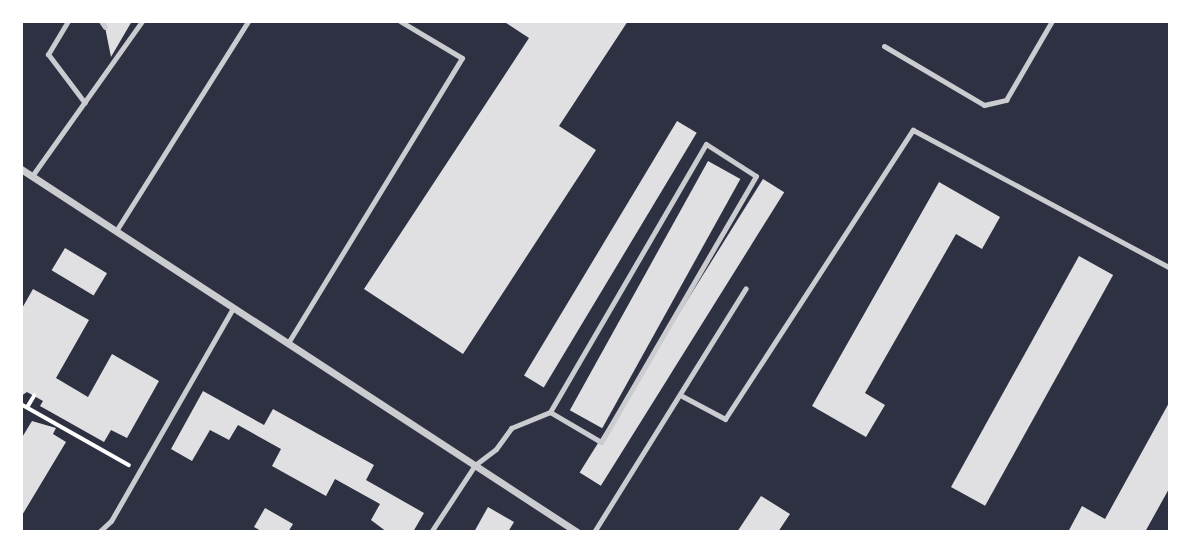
<!DOCTYPE html>
<html>
<head>
<meta charset="utf-8">
<style>
	body { margin:0 }
	#map { position:relative; width:1191px; height:553px; overflow:hidden; background:#2d3142; font-family:Spectral,serif }
	div>[style] { position:absolute }
	[style*='--x'] { left:calc(var(--x)*1px); top:calc(var(--y)*1px); width:calc(var(--w)*1px); rotate:calc(var(--a)*1deg) }
	.building>* { inset:0; background:#e0e0e3; transform-origin:0 0 }
	.path>* { height:3.5px; margin:-1.75px; padding:0 1.75px; transform-origin:1.75px; border-radius:1.75px; background:#fff }
	.service>* { height:5px; margin:-2.5px; padding:0 2.5px; transform-origin:2.5px; border-radius:2.5px; background:#caccd0 }
	.minor>* { height:7px; margin:-3.5px; padding:0 3.5px; transform-origin:3.5px; border-radius:3.5px; background:#caccd0 }
	span { translate:-50% -50%; white-space:nowrap; text-align:center; line-height:1.15; -webkit-text-stroke:6px #fff; paint-order:stroke }
	.frame { position:absolute; inset:0; border:23px solid #fff; pointer-events:none }
</style>
</head>
<body>
<div id="map">
	<div class="building">
		<div style="clip-path:polygon(104px 21px,132px 21px,111px 57px,105px 27px)"></div>
		<div style="clip-path:polygon(503px 21px,628px 21px,559px 126px,596px 150px,463px 354px,364px 289px,529px 38px)"></div>
		<div style="left:677px;top:121px;width:23px;height:297px;rotate:31deg"></div>
		<div style="left:708px;top:161px;width:37px;height:285px;rotate:29deg"></div>
		<div style="left:763px;top:179px;width:25px;height:346px;rotate:32deg"></div>
		<div style="clip-path:polygon(939px 182px,1000px 217px,982px 249px,956px 234px,865px 393px,885px 405px,866px 437px,812px 406px)"></div>
		<div style="left:65px;top:248px;width:49px;height:26px;rotate:31deg"></div>
		<div style="left:1079px;top:256px;width:39px;height:264px;rotate:29deg"></div>
		<div style="clip-path:polygon(33px 289px,89px 320px,56px 378px,88px 397px,112px 354px,159px 381px,127px 438px,111px 430px,104px 442px,40px 406px,43px 401px,27px 392px,21px 396px,21px 310px)"></div>
		<div style="clip-path:polygon(203px 391px,264px 425px,273px 409px,374px 465px,366px 480px,424px 513px,413px 532px,387px 532px,371px 520px,380px 504px,335px 479px,326px 496px,272px 466px,281px 449px,238px 425px,229px 440px,210px 430px,192px 461px,171px 449px)"></div>
		<div style="clip-path:polygon(1170px 401px,1170px 487px,1145px 532px,1068px 532px,1082px 506px,1105px 519px)"></div>
		<div style="clip-path:polygon(32px 421px,56px 428px,53px 434px,66px 442px,21px 517px,21px 439px)"></div>
		<div style="clip-path:polygon(761px 496px,790px 514px,778px 532px,737px 532px)"></div>
		<div style="clip-path:polygon(488px 507px,514px 522px,508px 532px,474px 532px)"></div>
		<div style="clip-path:polygon(265px 508px,293px 524px,288px 532px,263px 532px,254px 527px)"></div>
	</div>
	<div class="path">
		<div style="--x:21;--y:404;--w:124;--a:29.5"></div>
		<div style="--x:28;--y:406;--w:12;--a:-59"></div>
	</div>
	<div class="service">
		<div style="--x:68;--y:21;--w:39;--a:121"></div>
		<div style="--x:48;--y:54;--w:61;--a:52.9"></div>
		<div style="--x:101;--y:21;--w:7;--a:56"></div>
		<div style="--x:884;--y:46;--w:116;--a:30.5"></div>
		<div style="--x:984;--y:105;--w:23;--a:-13"></div>
		<div style="--x:1006;--y:100;--w:91;--a:-59.8"></div>
		<div style="--x:32;--y:176;--w:190;--a:-54.6"></div>
		<div style="--x:116;--y:231;--w:248;--a:-57.8"></div>
		<div style="--x:288;--y:343;--w:334;--a:-58.6"></div>
		<div style="--x:462;--y:58;--w:72;--a:-149.2"></div>
		<div style="--x:682;--y:396;--w:49;--a:28.1"></div>
		<div style="--x:725;--y:419;--w:345;--a:-57"></div>
		<div style="--x:913;--y:130;--w:292;--a:28.2"></div>
		<div style="--x:99;--y:532;--w:16;--a:-43"></div>
		<div style="--x:111;--y:521;--w:245;--a:-60.2"></div>
		<div style="--x:431;--y:532;--w:80;--a:-56.7"></div>
		<div style="--x:475;--y:465;--w:26;--a:-37"></div>
		<div style="--x:496;--y:449;--w:26;--a:-54"></div>
		<div style="--x:511;--y:428;--w:42;--a:-22.3"></div>
		<div style="--x:550;--y:412;--w:310;--a:-59.8"></div>
		<div style="--x:706;--y:144;--w:59;--a:32.6"></div>
		<div style="--x:756;--y:176;--w:308;--a:120.2"></div>
		<div style="--x:601;--y:442;--w:59;--a:-149.5"></div>
		<div style="--x:594;--y:532;--w:287;--a:-58.1"></div>
	</div>
	<div class="minor">
		<div style="--x:21;--y:169;--w:664;--a:33.14"></div>
	</div>
	<div class="frame"></div>
</div>
</body>
</html>
